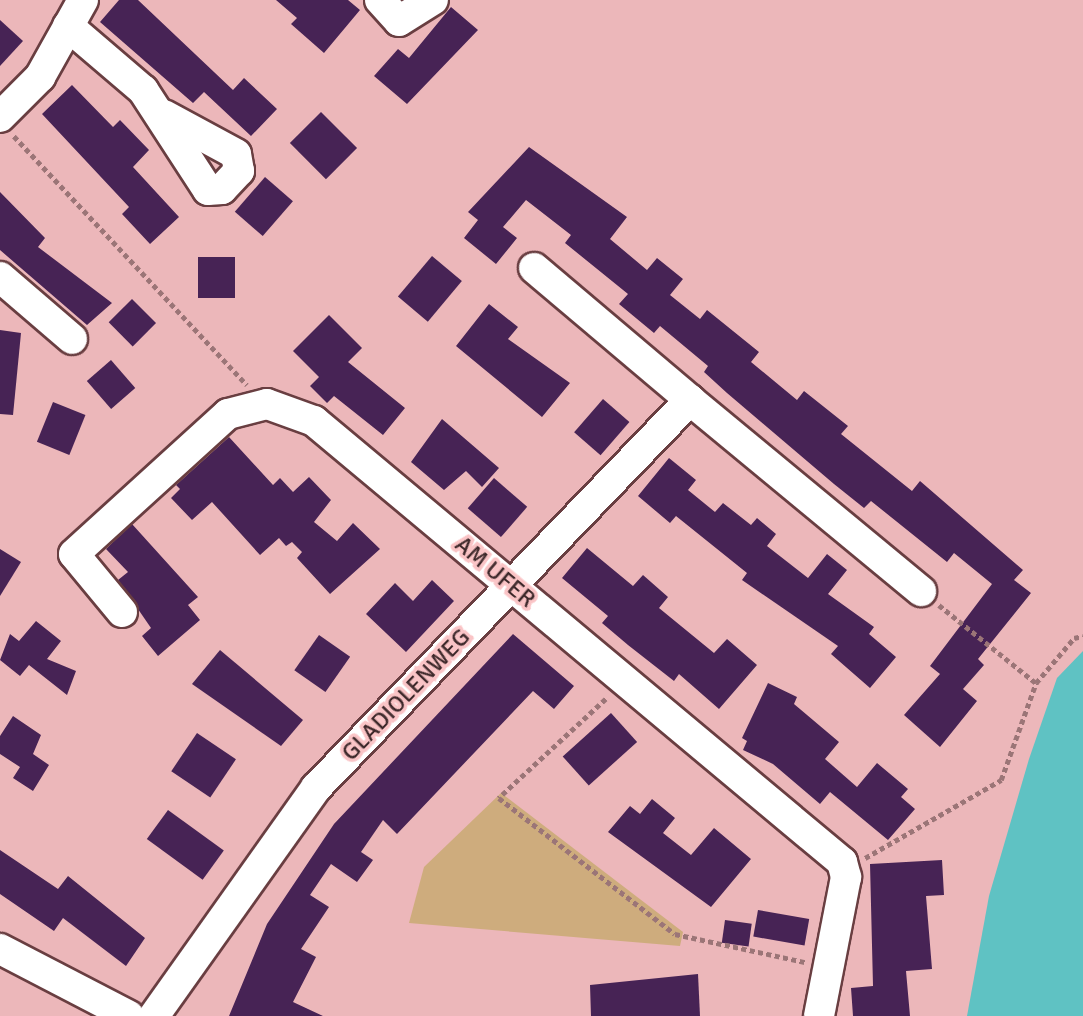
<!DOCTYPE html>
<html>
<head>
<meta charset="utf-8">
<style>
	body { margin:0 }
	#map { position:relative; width:1083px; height:1016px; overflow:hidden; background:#ecb7ba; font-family:Signika,sans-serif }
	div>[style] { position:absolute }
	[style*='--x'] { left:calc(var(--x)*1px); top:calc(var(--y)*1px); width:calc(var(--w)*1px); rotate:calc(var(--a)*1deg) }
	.green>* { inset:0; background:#ceac7d }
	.water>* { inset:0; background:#5fc2c3 }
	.building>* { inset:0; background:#472355; transform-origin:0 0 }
	.path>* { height:4.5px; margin-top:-2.25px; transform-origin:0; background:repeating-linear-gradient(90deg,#9b7577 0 5px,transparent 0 8.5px) }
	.roads { filter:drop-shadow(2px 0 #693e41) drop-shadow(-2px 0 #693e41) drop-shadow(0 2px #693e41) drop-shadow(0 -2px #693e41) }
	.minor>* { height:30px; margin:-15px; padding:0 15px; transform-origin:15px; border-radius:15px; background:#fff }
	span { translate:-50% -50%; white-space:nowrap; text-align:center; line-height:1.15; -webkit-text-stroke:7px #fac4c6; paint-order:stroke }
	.street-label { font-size:24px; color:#3d282a }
</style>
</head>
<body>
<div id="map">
	<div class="green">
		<div style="clip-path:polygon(501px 793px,683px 932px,680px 946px,409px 923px,424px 867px)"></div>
	</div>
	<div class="water">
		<div style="clip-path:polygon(1083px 651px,1083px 1016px,967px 1016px,989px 896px,1029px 759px,1057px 678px)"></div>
	</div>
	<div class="building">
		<div style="clip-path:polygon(119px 0,138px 0,233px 90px,244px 78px,277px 109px,251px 136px,204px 92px,193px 103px,100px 22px)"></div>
		<div style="clip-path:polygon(276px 0,348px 0,360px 10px,324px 53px,291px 24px,297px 18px)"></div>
		<div style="clip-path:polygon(451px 7px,478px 30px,407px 104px,374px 76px,398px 49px,409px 58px)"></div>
		<div style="clip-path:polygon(0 20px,23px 41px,0 66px)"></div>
		<div style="clip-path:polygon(72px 85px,113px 127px,120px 120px,149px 150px,133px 167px,179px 217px,150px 244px,122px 214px,129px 207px,42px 114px)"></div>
		<div style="left:321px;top:112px;width:51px;height:44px;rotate:45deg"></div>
		<div style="clip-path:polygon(529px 147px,627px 217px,610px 239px,647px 270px,657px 258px,683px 279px,670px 295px,700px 319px,707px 310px,759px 352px,751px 362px,797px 400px,804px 391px,848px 426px,841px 434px,912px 491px,920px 481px,1023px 570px,1014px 580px,1031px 593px,978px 659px,984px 665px,963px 689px,977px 701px,940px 747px,904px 715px,940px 674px,930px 666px,992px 584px,954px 553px,947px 562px,871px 501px,864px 508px,834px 484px,727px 393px,704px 372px,708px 366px,660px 326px,654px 333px,619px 304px,628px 294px,565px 243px,571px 235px,526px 200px,503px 227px,517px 238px,496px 264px,464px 238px,478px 220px,468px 212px)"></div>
		<div style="left:265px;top:177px;width:37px;height:46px;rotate:41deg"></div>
		<div style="clip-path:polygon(0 192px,45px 238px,38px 247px,112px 303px,87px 325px,0 250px)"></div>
		<div style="left:432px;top:256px;width:39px;height:53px;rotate:40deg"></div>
		<div style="left:198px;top:257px;width:37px;height:41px"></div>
		<div style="left:132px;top:299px;width:34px;height:33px;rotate:45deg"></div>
		<div style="clip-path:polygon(489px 304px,518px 327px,508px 339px,570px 383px,542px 417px,456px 346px)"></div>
		<div style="clip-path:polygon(329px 315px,362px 348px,348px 362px,405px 408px,383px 435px,334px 396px,327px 403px,310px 386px,319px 377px,293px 351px)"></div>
		<div style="clip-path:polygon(0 330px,21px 333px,13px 415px,0 414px)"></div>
		<div style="left:111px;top:360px;width:37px;height:32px;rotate:49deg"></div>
		<div style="left:603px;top:399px;width:35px;height:44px;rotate:41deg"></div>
		<div style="left:53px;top:402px;width:35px;height:43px;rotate:22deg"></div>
		<div style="clip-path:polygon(442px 419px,499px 468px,482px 487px,466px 471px,444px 490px,411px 462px)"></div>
		<div style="clip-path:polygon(229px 437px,273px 485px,280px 478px,293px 492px,309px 477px,331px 500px,314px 522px,337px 541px,353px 523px,380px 549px,330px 594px,297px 558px,302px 552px,292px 542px,286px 546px,279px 538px,260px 555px,212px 502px,192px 520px,171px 498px,180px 489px,176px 485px)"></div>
		<div style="clip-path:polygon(669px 458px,696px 480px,688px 490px,715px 512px,723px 503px,751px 525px,757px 518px,776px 534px,767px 546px,808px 578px,827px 554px,847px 570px,828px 594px,874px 627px,869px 634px,896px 657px,870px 688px,831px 654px,838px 646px,742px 580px,747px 573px,676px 516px,670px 523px,638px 496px)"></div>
		<div style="left:494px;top:478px;width:44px;height:40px;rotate:41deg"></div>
		<div style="clip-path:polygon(132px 524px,198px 597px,188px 605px,200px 620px,158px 656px,142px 636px,151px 628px,118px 580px,128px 572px,106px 549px)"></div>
		<div style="clip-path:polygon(587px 548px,633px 586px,643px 575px,668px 597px,659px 608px,714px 653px,727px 639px,757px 665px,719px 709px,679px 674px,674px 681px,628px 645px,602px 623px,608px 616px,562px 578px)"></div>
		<div style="clip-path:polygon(0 549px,21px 562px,0 596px)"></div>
		<div style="clip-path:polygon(432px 580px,454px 601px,406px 652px,366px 614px,395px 583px,413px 601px)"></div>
		<div style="clip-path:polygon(36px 621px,61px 641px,47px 659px,76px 671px,67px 695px,29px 665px,20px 676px,0 660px,10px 634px,19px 641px)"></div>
		<div style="clip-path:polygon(513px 634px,574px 686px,554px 709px,533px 691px,397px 834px,383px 820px,361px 852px,373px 860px,357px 882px,331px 864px,310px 895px,329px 907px,301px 949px,316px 957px,293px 1002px,323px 1016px,229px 1016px,267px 924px,334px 824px)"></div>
		<div style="left:319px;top:635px;width:38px;height:43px;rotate:35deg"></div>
		<div style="clip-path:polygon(220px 650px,303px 720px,281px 746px,192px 684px)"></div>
		<div style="clip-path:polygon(768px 683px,797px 697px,794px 704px,839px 742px,825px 759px,857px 787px,877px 763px,908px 789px,901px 797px,915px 809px,888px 840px,830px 792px,820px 804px,773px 764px,743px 750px,747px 741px,742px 738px)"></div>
		<div style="left:611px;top:713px;width:39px;height:65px;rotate:48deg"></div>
		<div style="clip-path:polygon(13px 716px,41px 735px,33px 754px,49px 765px,33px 791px,13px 778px,20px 767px,0 754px,0 736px)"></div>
		<div style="left:197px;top:733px;width:47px;height:46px;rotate:34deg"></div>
		<div style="clip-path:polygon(652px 799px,675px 818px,663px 833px,691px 855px,714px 828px,751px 859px,711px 907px,608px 832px,630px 806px,640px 814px)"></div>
		<div style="left:168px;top:810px;width:69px;height:36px;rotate:36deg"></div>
		<div style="clip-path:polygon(0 850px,58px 889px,68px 876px,145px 938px,126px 966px,63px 918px,54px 931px,0 894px)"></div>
		<div style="clip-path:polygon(942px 860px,944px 895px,926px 896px,932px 969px,906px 971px,910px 1016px,853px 1016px,851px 988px,873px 986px,870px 864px)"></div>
		<div style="left:758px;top:910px;width:52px;height:27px;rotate:10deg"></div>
		<div style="left:725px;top:920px;width:27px;height:23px;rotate:8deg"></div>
		<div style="clip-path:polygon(698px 974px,700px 1016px,591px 1016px,590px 985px)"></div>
	</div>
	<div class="path">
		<div style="--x:14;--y:136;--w:341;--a:46.9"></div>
		<div style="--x:939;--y:605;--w:124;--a:38.8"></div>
		<div style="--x:606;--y:699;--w:146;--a:137.2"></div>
		<div style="--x:499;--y:798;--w:222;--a:37.7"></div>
		<div style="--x:675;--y:934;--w:133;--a:12.2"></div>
		<div style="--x:865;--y:858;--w:157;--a:-29.8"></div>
		<div style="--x:1001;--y:780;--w:103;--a:-70.2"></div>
		<div style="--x:1036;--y:683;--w:59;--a:-49.8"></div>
		<div style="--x:1074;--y:638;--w:9;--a:-13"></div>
	</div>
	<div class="roads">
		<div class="minor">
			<div style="--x:380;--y:0;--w:28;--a:48"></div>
			<div style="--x:399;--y:21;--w:40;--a:-32"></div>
			<div style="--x:68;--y:26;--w:99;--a:40.5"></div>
			<div style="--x:143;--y:90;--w:119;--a:57"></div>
			<div style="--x:208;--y:190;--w:14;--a:-4"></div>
			<div style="--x:222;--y:189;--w:25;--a:-47"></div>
			<div style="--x:239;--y:171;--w:17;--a:-100"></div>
			<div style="--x:236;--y:154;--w:82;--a:-151.6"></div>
			<div style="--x:0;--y:117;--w:57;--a:-45"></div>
			<div style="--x:40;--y:77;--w:88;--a:-60.8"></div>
			<div style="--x:534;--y:268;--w:204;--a:40.2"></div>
			<div style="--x:0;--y:277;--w:95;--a:40.7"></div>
			<div style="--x:122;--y:612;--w:75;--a:-129.6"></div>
			<div style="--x:74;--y:554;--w:208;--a:-42.3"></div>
			<div style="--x:228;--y:414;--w:40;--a:-14.4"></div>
			<div style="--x:267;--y:404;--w:50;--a:19.9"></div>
			<div style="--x:314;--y:421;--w:688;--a:39.87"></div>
			<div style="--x:842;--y:862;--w:16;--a:75"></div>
			<div style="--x:846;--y:877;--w:142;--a:101"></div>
			<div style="--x:0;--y:949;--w:145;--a:27.4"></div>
			<div style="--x:154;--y:1016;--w:280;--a:-54.6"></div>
			<div style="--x:316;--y:788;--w:539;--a:-46.05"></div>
			<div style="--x:690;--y:400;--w:300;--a:39.6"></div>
		</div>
	</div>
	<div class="street-label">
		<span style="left:495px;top:572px;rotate:40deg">AM UFER</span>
		<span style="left:406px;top:695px;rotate:-46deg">GLADIOLENWEG</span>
	</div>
</div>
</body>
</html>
